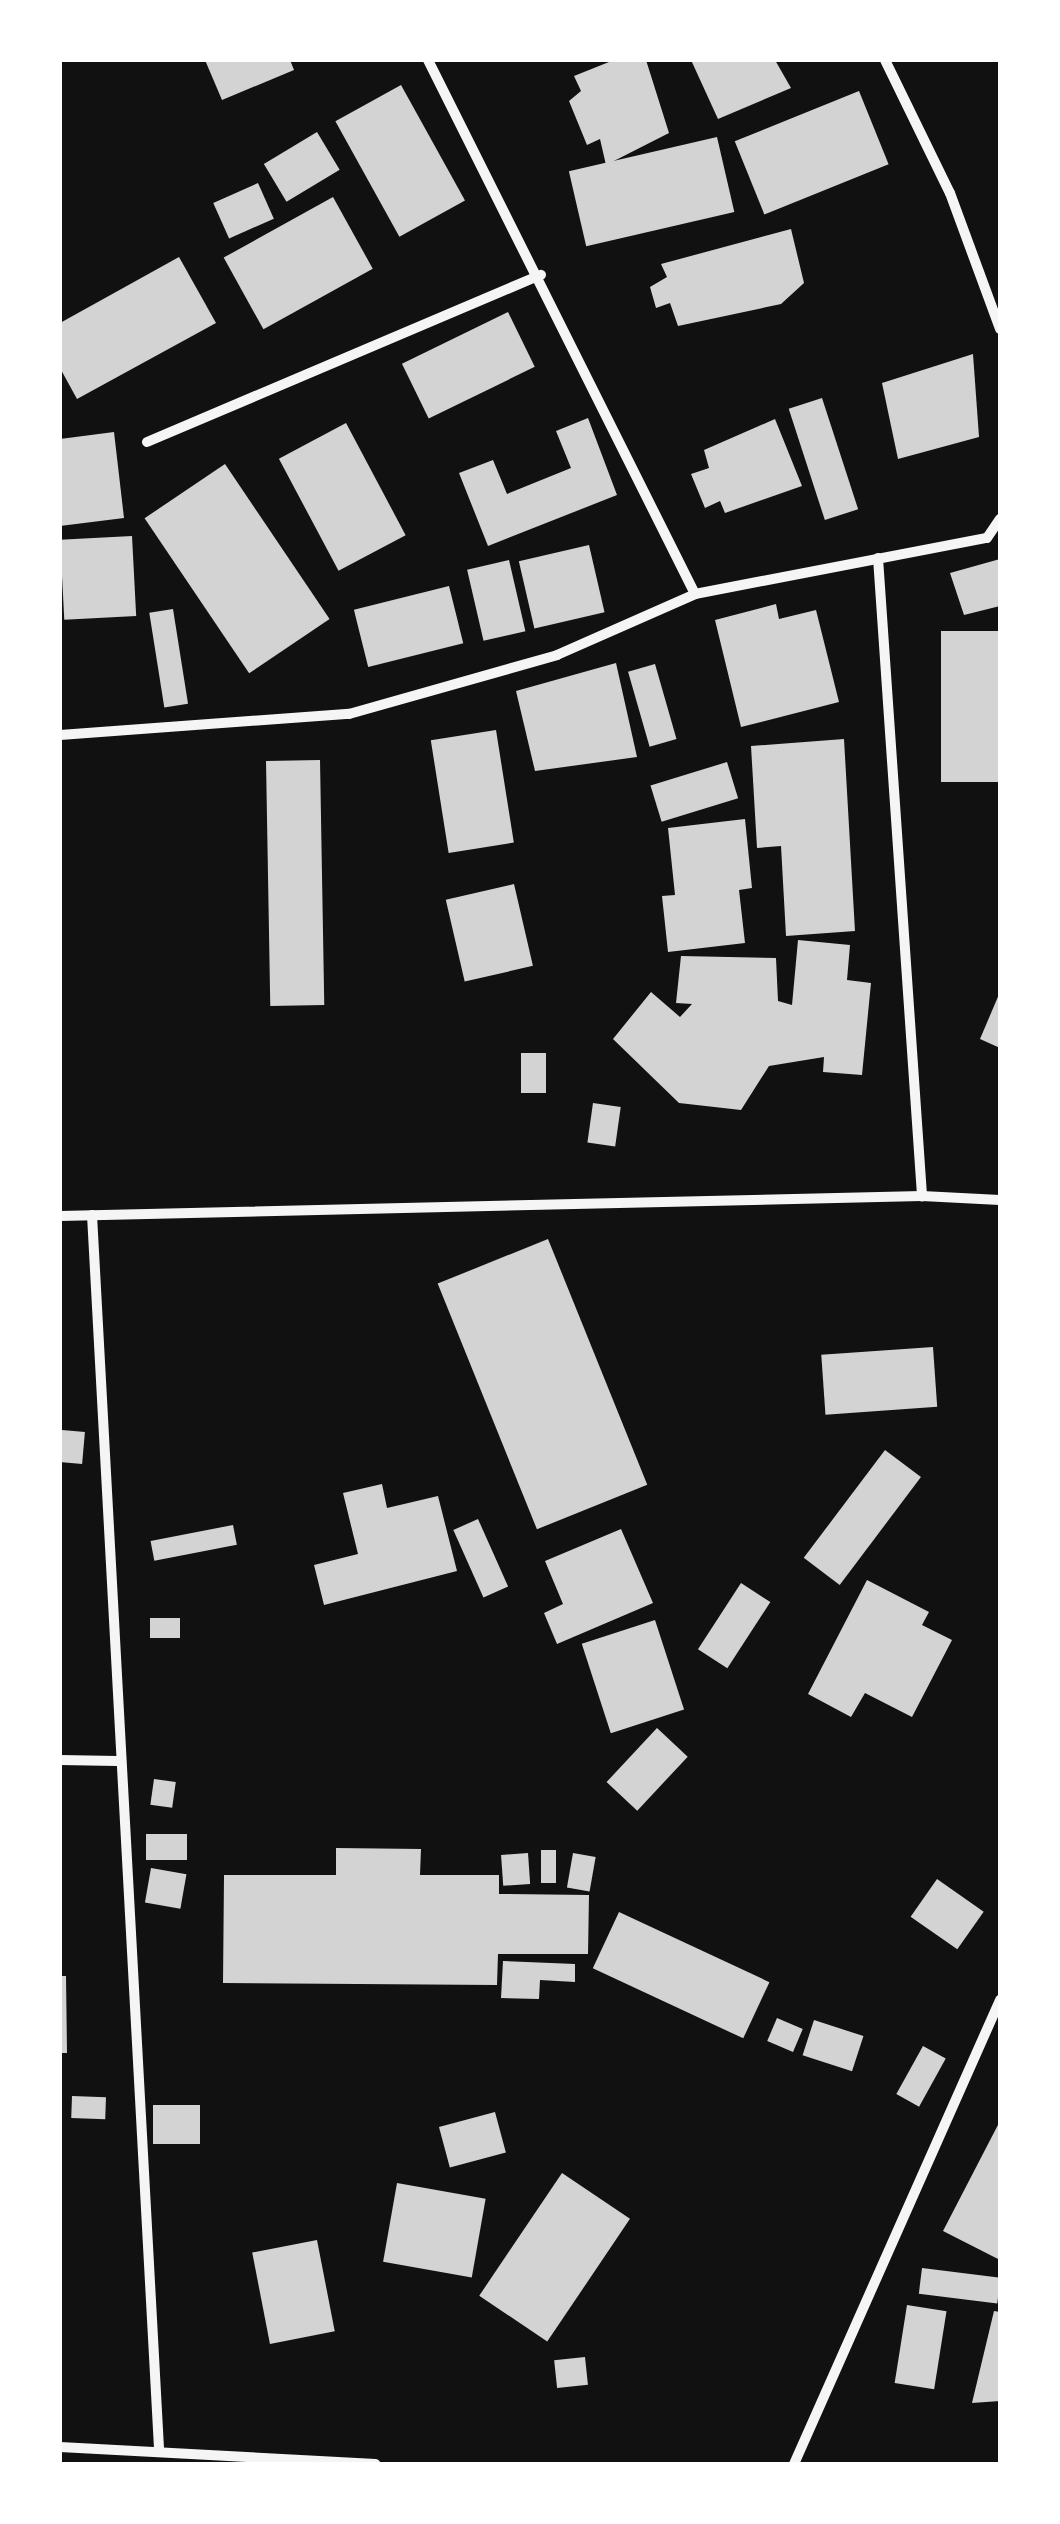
<!DOCTYPE html>
<html>
<head>
<meta charset="utf-8">
<style>
	body { margin:0 }
	#map { position:relative; width:1060px; height:2524px; overflow:hidden; background:#111; font-family:Mulish,sans-serif }
	div>[style] { position:absolute }
	[style*='--x'] { left:calc(var(--x)*1px); top:calc(var(--y)*1px); width:calc(var(--w)*1px); rotate:calc(var(--a)*1deg) }
	.building>* { inset:0; background:#d3d3d3; transform-origin:0 0 }
	.minor>* { height:10px; margin:-5px; padding:0 5px; transform-origin:5px; border-radius:5px; background:#f5f5f5 }
	span { translate:-50% -50%; white-space:nowrap; text-align:center; line-height:1.15; -webkit-text-stroke:8px #fff; paint-order:stroke }
	.frame { position:absolute; inset:0; border:62px solid #fff; pointer-events:none }
</style>
</head>
<body>
<div id="map">
	<div class="building">
		<div style="clip-path:polygon(205px 60px,290px 60px,294px 70px,222px 100px)"></div>
		<div style="clip-path:polygon(614px 60px,646px 60px,669px 133px,606px 165px,600px 139px,587px 145px,569px 101px,581px 91px,574px 76px)"></div>
		<div style="clip-path:polygon(691px 60px,775px 60px,791px 88px,718px 119px)"></div>
		<div style="left:401px;top:85px;width:132px;height:75px;rotate:61deg"></div>
		<div style="left:859px;top:91px;width:79px;height:134px;rotate:68deg"></div>
		<div style="left:317px;top:132px;width:44px;height:62px;rotate:59deg"></div>
		<div style="left:717px;top:137px;width:77px;height:152px;rotate:77deg"></div>
		<div style="left:258px;top:183px;width:39px;height:49px;rotate:66deg"></div>
		<div style="left:333px;top:197px;width:82px;height:125px;rotate:61deg"></div>
		<div style="clip-path:polygon(791px 229px,804px 283px,781px 304px,678px 326px,670px 303px,656px 308px,650px 287px,667px 277px,661px 264px)"></div>
		<div style="clip-path:polygon(179px 257px,216px 323px,77px 399px,60px 368px,60px 323px)"></div>
		<div style="left:508px;top:312px;width:61px;height:118px;rotate:64deg"></div>
		<div style="clip-path:polygon(973px 354px,979px 437px,898px 459px,882px 383px)"></div>
		<div style="left:822px;top:398px;width:117px;height:35px;rotate:72deg"></div>
		<div style="clip-path:polygon(588px 418px,617px 495px,488px 546px,459px 473px,493px 460px,507px 494px,571px 468px,556px 431px)"></div>
		<div style="clip-path:polygon(775px 419px,802px 486px,725px 513px,720px 501px,705px 508px,691px 474px,709px 468px,704px 450px)"></div>
		<div style="left:346px;top:423px;width:127px;height:76px;rotate:62deg"></div>
		<div style="clip-path:polygon(114px 432px,124px 518px,60px 526px,60px 439px)"></div>
		<div style="left:225px;top:464px;width:187px;height:97px;rotate:56deg"></div>
		<div style="left:132px;top:536px;width:80px;height:72px;rotate:87deg"></div>
		<div style="left:589px;top:545px;width:69px;height:72px;rotate:77deg"></div>
		<div style="clip-path:polygon(1000px 559px,1000px 606px,964px 615px,950px 573px)"></div>
		<div style="left:509px;top:560px;width:73px;height:43px;rotate:77deg"></div>
		<div style="left:449px;top:586px;width:59px;height:98px;rotate:76deg"></div>
		<div style="clip-path:polygon(776px 604px,779px 619px,816px 610px,839px 702px,741px 727px,715px 620px)"></div>
		<div style="left:173px;top:609px;width:96px;height:24px;rotate:81deg"></div>
		<div style="left:1000px;top:631px;width:151px;height:59px;rotate:90deg"></div>
		<div style="clip-path:polygon(616px 663px,637px 757px,535px 771px,516px 691px)"></div>
		<div style="left:655px;top:664px;width:78px;height:28px;rotate:74deg"></div>
		<div style="left:496px;top:730px;width:114px;height:66px;rotate:81deg"></div>
		<div style="clip-path:polygon(844px 739px,855px 931px,786px 936px,781px 846px,757px 848px,751px 746px)"></div>
		<div style="left:320px;top:760px;width:245px;height:54px;rotate:89deg"></div>
		<div style="left:727px;top:762px;width:38px;height:80px;rotate:73deg"></div>
		<div style="clip-path:polygon(745px 819px,752px 888px,739px 890px,745px 943px,668px 952px,662px 896px,675px 895px,668px 828px)"></div>
		<div style="left:514px;top:884px;width:84px;height:70px;rotate:77deg"></div>
		<div style="clip-path:polygon(798px 940px,850px 945px,847px 980px,871px 983px,862px 1075px,823px 1072px,824px 1057px,769px 1066px,741px 1110px,679px 1103px,613px 1039px,651px 992px,680px 1017px,692px 1004px,676px 1003px,681px 956px,776px 958px,778px 1001px,792px 1005px)"></div>
		<div style="clip-path:polygon(1000px 992px,1000px 1048px,980px 1039px)"></div>
		<div style="left:521px;top:1053px;width:25px;height:40px"></div>
		<div style="left:593px;top:1103px;width:28px;height:40px;rotate:8deg"></div>
		<div style="left:548px;top:1239px;width:265px;height:119px;rotate:68deg"></div>
		<div style="left:933px;top:1347px;width:60px;height:112px;rotate:86deg"></div>
		<div style="left:62px;top:1430px;width:23px;height:32px;rotate:5deg"></div>
		<div style="left:885px;top:1450px;width:45px;height:135px;rotate:37deg"></div>
		<div style="clip-path:polygon(382px 1484px,387px 1508px,438px 1496px,457px 1571px,324px 1605px,314px 1565px,358px 1554px,343px 1493px)"></div>
		<div style="left:478px;top:1519px;width:74px;height:27px;rotate:66deg"></div>
		<div style="left:233px;top:1525px;width:20px;height:84px;rotate:79deg"></div>
		<div style="clip-path:polygon(621px 1529px,653px 1603px,557px 1644px,544px 1613px,563px 1604px,545px 1561px)"></div>
		<div style="clip-path:polygon(867px 1580px,929px 1612px,922px 1625px,952px 1640px,912px 1717px,865px 1693px,851px 1717px,808px 1694px)"></div>
		<div style="left:741px;top:1583px;width:35px;height:79px;rotate:33deg"></div>
		<div style="left:150px;top:1618px;width:30px;height:20px"></div>
		<div style="left:655px;top:1620px;width:94px;height:77px;rotate:72deg"></div>
		<div style="left:657px;top:1728px;width:42px;height:74px;rotate:43deg"></div>
		<div style="left:154px;top:1779px;width:22px;height:26px;rotate:8deg"></div>
		<div style="left:187px;top:1834px;width:26px;height:41px;rotate:90deg"></div>
		<div style="clip-path:polygon(336px 1848px,421px 1849px,420px 1875px,499px 1875px,499px 1894px,589px 1895px,588px 1954px,498px 1954px,497px 1985px,223px 1983px,224px 1875px,336px 1875px)"></div>
		<div style="left:541px;top:1850px;width:15px;height:33px"></div>
		<div style="left:528px;top:1853px;width:31px;height:27px;rotate:86deg"></div>
		<div style="left:573px;top:1853px;width:23px;height:35px;rotate:10deg"></div>
		<div style="left:151px;top:1868px;width:36px;height:35px;rotate:10deg"></div>
		<div style="left:937px;top:1879px;width:57px;height:46px;rotate:35deg"></div>
		<div style="left:619px;top:1912px;width:166px;height:62px;rotate:25deg"></div>
		<div style="clip-path:polygon(503px 1961px,575px 1964px,575px 1982px,540px 1980px,539px 1999px,501px 1998px)"></div>
		<div style="clip-path:polygon(60px 1976px,66px 1976px,67px 2053px,60px 2053px)"></div>
		<div style="left:777px;top:2018px;width:28px;height:25px;rotate:23deg"></div>
		<div style="left:814px;top:2020px;width:52px;height:37px;rotate:18deg"></div>
		<div style="left:923px;top:2046px;width:26px;height:55px;rotate:29deg"></div>
		<div style="left:72px;top:2096px;width:34px;height:22px;rotate:2deg"></div>
		<div style="left:153px;top:2105px;width:47px;height:39px"></div>
		<div style="left:495px;top:2112px;width:42px;height:58px;rotate:75deg"></div>
		<div style="clip-path:polygon(1000px 2121px,1000px 2260px,943px 2231px)"></div>
		<div style="left:562px;top:2173px;width:82px;height:148px;rotate:34deg"></div>
		<div style="left:397px;top:2183px;width:90px;height:80px;rotate:10deg"></div>
		<div style="left:317px;top:2240px;width:93px;height:66px;rotate:79deg"></div>
		<div style="left:922px;top:2268px;width:79px;height:26px;rotate:7deg"></div>
		<div style="left:907px;top:2305px;width:40px;height:79px;rotate:9deg"></div>
		<div style="clip-path:polygon(994px 2311px,1000px 2312px,1000px 2401px,972px 2403px)"></div>
		<div style="left:585px;top:2357px;width:28px;height:31px;rotate:84deg"></div>
	</div>
	<div class="minor">
		<div style="--x:428;--y:60;--w:597;--a:63.43"></div>
		<div style="--x:885;--y:60;--w:148;--a:64"></div>
		<div style="--x:950;--y:193;--w:145;--a:69.8"></div>
		<div style="--x:147;--y:442;--w:428;--a:-23"></div>
		<div style="--x:878;--y:558;--w:640;--a:86.05"></div>
		<div style="--x:60;--y:735;--w:290;--a:-4.2"></div>
		<div style="--x:349;--y:714;--w:216;--a:-15.8"></div>
		<div style="--x:557;--y:655;--w:151;--a:-23.8"></div>
		<div style="--x:695;--y:594;--w:297;--a:-10.9"></div>
		<div style="--x:987;--y:538;--w:23;--a:-56"></div>
		<div style="--x:92;--y:1215;--w:1236;--a:86.89"></div>
		<div style="--x:60;--y:1216;--w:862;--a:-1.33"></div>
		<div style="--x:922;--y:1196;--w:78;--a:2.9"></div>
		<div style="--x:60;--y:1760;--w:57;--a:1"></div>
		<div style="--x:60;--y:2447;--w:316;--a:3.1"></div>
		<div style="--x:794;--y:2464;--w:508;--a:-66.06"></div>
	</div>
	<div class="frame"></div>
</div>
</body>
</html>
